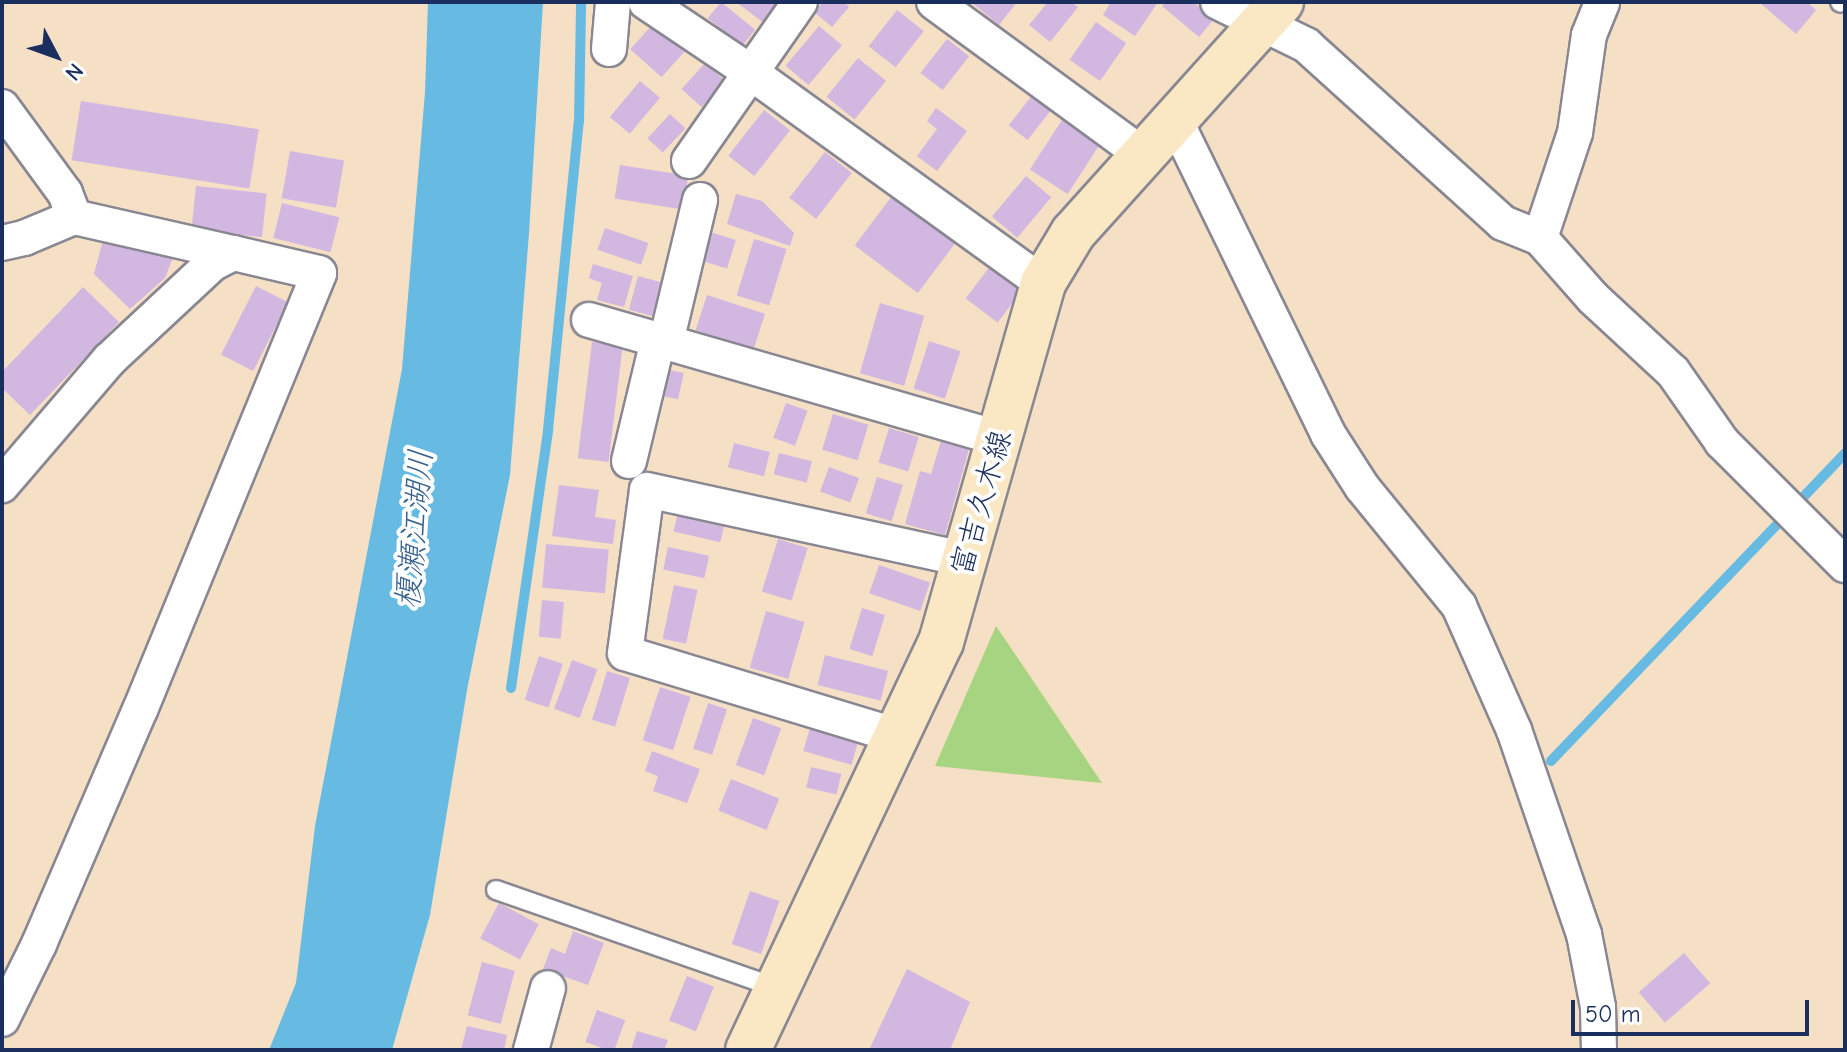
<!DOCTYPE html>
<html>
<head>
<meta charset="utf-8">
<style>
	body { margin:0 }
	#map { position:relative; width:1847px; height:1052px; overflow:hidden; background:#f5dfc5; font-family:"Comic Neue","Klee One",sans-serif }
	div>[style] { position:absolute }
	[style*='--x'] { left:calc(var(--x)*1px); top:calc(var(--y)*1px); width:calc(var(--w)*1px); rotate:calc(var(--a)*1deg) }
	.green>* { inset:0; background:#a6d481 }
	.water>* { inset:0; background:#67bbe3 }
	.stream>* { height:10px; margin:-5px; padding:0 5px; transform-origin:5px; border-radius:5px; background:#67bbe3 }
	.building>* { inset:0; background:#d2b8e1; transform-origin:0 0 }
	.roads { filter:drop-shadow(2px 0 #888792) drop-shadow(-2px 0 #888792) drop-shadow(0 2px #888792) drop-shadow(0 -2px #888792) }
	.lane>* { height:18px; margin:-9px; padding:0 9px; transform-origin:9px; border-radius:9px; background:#fff }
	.street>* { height:34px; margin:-17px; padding:0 17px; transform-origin:17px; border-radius:17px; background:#fff }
	.secondary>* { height:44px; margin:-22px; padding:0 22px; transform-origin:22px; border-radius:22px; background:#fae7c3 }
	span { translate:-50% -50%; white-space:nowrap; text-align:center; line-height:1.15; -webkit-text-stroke:8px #fff; paint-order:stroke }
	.street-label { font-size:30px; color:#1b2f5e }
	.water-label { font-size:32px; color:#36608d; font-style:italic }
	.frame { position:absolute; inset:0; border:4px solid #1b2f5e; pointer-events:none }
	.north { position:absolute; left:16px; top:16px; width:80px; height:80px; -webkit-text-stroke:6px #fff; paint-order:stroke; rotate:131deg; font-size:22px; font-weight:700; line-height:32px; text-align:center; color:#1b2f5e }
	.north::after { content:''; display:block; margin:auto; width:28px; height:36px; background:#1b2f5e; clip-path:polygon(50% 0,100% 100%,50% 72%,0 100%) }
	.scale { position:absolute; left:1571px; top:1000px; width:238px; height:36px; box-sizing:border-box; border:4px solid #1b2f5e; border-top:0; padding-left:10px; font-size:24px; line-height:28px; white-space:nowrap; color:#1b2f5e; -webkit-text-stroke:6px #fff; paint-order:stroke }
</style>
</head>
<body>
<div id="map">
	<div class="green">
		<div style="clip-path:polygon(996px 626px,1102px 783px,935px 766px)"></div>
	</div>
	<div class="water">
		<div style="clip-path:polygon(428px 2px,543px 2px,529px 233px,510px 475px,467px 690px,430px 915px,392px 1050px,269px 1050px,296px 983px,315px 826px,402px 369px,425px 92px)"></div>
	</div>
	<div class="stream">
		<div style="--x:511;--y:688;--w:261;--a:-81.8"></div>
		<div style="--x:548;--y:430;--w:310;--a:-84.3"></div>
		<div style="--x:579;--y:122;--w:120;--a:-89"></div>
		<div style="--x:1551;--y:761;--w:426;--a:-46.3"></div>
	</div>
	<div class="building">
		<div style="left:721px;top:2px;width:44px;height:21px;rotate:39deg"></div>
		<div style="clip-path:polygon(736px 2px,780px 2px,764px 23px)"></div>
		<div style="clip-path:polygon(823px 2px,843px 2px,849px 7px,832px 27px,814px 12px)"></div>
		<div style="clip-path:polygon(971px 2px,1017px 2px,999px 25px)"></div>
		<div style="clip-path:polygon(1048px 2px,1071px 2px,1078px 7px,1050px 42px,1029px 25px)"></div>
		<div style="clip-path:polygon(1111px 2px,1158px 2px,1135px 36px,1103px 15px)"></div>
		<div style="clip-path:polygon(1166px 2px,1193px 2px,1214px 19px,1199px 37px,1162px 6px)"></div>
		<div style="clip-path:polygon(1759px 2px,1807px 2px,1816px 10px,1796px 34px)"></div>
		<div style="left:897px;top:10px;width:34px;height:46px;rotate:38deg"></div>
		<div style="left:1096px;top:22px;width:37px;height:46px;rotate:35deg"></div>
		<div style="left:653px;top:24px;width:42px;height:34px;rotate:42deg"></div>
		<div style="left:819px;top:26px;width:30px;height:52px;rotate:40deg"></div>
		<div style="left:947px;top:39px;width:28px;height:43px;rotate:38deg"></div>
		<div style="left:858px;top:58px;width:36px;height:50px;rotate:39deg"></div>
		<div style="left:705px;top:63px;width:27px;height:35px;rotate:42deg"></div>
		<div style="left:640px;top:81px;width:26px;height:47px;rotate:40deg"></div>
		<div style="left:1034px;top:93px;width:24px;height:41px;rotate:38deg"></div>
		<div style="left:81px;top:101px;width:180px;height:60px;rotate:9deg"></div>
		<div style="clip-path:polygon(936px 108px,967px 131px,937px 171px,917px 156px,937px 129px,927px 121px)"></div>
		<div style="left:764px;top:110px;width:33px;height:58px;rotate:38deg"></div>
		<div style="left:670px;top:114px;width:21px;height:33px;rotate:43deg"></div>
		<div style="left:1062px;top:120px;width:45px;height:59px;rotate:33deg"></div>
		<div style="left:290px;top:151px;width:55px;height:48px;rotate:10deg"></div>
		<div style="left:825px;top:152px;width:34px;height:58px;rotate:38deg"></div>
		<div style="left:620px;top:165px;width:69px;height:34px;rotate:9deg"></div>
		<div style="left:1026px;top:176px;width:33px;height:53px;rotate:40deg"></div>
		<div style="left:196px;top:186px;width:71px;height:44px;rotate:6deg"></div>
		<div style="clip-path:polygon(736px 194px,762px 201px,794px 233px,790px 246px,727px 224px)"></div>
		<div style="left:892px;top:196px;width:79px;height:62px;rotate:37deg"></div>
		<div style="left:282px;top:203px;width:59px;height:36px;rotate:14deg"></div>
		<div style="left:605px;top:228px;width:46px;height:23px;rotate:19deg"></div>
		<div style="left:710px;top:232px;width:27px;height:30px;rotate:17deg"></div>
		<div style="left:754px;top:239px;width:34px;height:59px;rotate:17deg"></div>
		<div style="clip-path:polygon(103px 240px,174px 255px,165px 278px,130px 309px,94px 274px)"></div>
		<div style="clip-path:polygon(593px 264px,633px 276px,624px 307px,597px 300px,602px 283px,589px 278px)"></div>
		<div style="left:991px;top:265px;width:40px;height:42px;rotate:37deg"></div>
		<div style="left:638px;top:276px;width:24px;height:35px;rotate:15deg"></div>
		<div style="left:256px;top:286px;width:36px;height:77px;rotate:27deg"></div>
		<div style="clip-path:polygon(83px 287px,119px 322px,30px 415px,2px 388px,2px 372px)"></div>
		<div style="left:707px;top:295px;width:61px;height:37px;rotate:18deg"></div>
		<div style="left:880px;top:303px;width:46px;height:73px;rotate:16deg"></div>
		<div style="left:929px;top:341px;width:33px;height:50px;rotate:18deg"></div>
		<div style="left:592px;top:342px;width:31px;height:117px;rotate:7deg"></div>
		<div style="left:670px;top:370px;width:14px;height:27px;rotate:12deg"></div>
		<div style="left:786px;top:403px;width:23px;height:37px;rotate:20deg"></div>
		<div style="left:833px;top:414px;width:37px;height:37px;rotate:17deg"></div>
		<div style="left:889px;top:428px;width:31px;height:36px;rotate:17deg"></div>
		<div style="clip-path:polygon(941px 441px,969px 449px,945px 535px,905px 524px,920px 471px,931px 474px)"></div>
		<div style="left:734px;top:443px;width:37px;height:25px;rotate:14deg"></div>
		<div style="left:779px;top:453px;width:34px;height:22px;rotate:14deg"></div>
		<div style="left:829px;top:467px;width:32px;height:26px;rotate:20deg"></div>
		<div style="left:877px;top:477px;width:27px;height:38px;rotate:17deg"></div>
		<div style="clip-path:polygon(559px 485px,599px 490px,595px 517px,616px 520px,613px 544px,552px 536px)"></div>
		<div style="left:678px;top:512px;width:48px;height:20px;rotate:13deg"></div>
		<div style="left:778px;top:539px;width:31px;height:55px;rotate:17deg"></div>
		<div style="left:546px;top:544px;width:63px;height:44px;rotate:5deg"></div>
		<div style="left:668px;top:547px;width:42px;height:23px;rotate:12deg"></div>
		<div style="left:879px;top:565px;width:54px;height:30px;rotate:19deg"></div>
		<div style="left:674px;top:585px;width:24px;height:55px;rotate:12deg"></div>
		<div style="left:542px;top:600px;width:22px;height:37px;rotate:5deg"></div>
		<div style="left:862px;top:608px;width:24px;height:43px;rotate:17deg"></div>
		<div style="left:766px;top:611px;width:40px;height:59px;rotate:16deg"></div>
		<div style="left:825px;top:655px;width:65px;height:31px;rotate:14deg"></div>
		<div style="left:539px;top:656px;width:25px;height:46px;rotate:18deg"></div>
		<div style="left:572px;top:660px;width:27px;height:52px;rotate:20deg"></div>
		<div style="left:607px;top:671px;width:24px;height:51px;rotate:17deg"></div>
		<div style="left:660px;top:687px;width:32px;height:56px;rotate:18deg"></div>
		<div style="left:708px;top:703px;width:20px;height:48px;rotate:18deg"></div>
		<div style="left:753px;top:718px;width:30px;height:50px;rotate:20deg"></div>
		<div style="left:810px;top:728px;width:50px;height:24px;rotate:16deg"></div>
		<div style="clip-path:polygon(652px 751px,700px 769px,687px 803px,653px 791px,658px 776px,645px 771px)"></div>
		<div style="left:811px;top:767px;width:31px;height:21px;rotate:13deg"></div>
		<div style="left:731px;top:779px;width:52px;height:34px;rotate:22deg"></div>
		<div style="left:750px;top:891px;width:31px;height:56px;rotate:19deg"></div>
		<div style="left:499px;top:903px;width:45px;height:40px;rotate:28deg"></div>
		<div style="clip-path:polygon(573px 931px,604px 943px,588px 985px,543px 969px,551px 948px,565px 954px)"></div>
		<div style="left:1684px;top:953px;width:40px;height:60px;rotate:49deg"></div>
		<div style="left:482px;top:962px;width:34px;height:55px;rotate:15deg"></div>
		<div style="clip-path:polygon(907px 969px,970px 1002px,950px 1050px,869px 1050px)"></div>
		<div style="left:687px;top:976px;width:29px;height:48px;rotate:22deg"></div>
		<div style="left:597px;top:1010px;width:30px;height:34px;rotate:20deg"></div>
		<div style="clip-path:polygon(467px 1026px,507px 1035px,504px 1050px,461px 1050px)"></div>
		<div style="clip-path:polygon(637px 1031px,668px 1040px,664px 1050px,631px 1050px)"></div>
	</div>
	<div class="roads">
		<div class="lane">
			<div style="--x:1840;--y:2;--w:1;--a:45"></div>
			<div style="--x:496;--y:890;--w:298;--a:19.2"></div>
		</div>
		<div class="street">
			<div style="--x:646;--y:2;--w:125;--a:33.9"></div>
			<div style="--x:750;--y:72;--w:361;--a:35.8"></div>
			<div style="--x:934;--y:2;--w:259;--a:36.2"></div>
			<div style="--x:1218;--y:2;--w:98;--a:26"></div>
			<div style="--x:1306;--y:45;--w:266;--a:42.1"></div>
			<div style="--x:1503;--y:223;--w:40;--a:22"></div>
			<div style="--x:1540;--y:238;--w:80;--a:48.5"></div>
			<div style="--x:1593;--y:298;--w:109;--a:42.8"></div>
			<div style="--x:1673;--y:372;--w:85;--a:55"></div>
			<div style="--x:1722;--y:442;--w:174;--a:45"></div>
			<div style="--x:609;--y:49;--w:47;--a:-85.1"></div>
			<div style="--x:2;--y:107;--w:107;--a:53.8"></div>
			<div style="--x:65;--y:193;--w:26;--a:69"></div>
			<div style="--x:1175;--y:120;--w:349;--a:64"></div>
			<div style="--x:1328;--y:434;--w:63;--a:57.3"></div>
			<div style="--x:1362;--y:487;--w:154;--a:50.8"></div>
			<div style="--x:1459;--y:606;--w:136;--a:66.1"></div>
			<div style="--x:1514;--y:730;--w:216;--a:71.1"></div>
			<div style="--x:1584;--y:934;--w:74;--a:79.1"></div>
			<div style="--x:1598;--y:1007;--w:43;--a:88.7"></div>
			<div style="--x:689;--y:161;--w:194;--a:-55.1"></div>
			<div style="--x:1540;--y:238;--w:111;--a:-71.6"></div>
			<div style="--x:1575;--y:133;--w:99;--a:-81.9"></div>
			<div style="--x:1589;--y:35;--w:35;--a:-68"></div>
			<div style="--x:2;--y:243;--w:23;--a:-13"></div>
			<div style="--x:24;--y:238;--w:54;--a:-22.8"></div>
			<div style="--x:74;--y:217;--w:163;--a:12.8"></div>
			<div style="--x:233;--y:253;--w:22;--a:153"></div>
			<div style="--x:213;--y:263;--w:142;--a:137"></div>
			<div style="--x:109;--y:360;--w:165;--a:130.6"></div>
			<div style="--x:589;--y:320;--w:429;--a:16.1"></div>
			<div style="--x:666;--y:342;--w:146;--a:-76.5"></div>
			<div style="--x:629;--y:461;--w:124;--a:-76.5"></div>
			<div style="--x:898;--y:736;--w:285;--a:-163.1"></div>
			<div style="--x:625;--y:653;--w:164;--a:-82.3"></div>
			<div style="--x:647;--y:490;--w:328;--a:12.3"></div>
			<div style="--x:2;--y:1019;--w:84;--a:-63.7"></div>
			<div style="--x:39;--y:944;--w:255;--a:-66.7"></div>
			<div style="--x:140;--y:710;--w:472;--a:-67.7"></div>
			<div style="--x:319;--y:273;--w:88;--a:-166.9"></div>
			<div style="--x:531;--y:1050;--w:64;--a:-74.7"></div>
		</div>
		<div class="secondary">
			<div style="--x:748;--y:1050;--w:451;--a:-64.7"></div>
			<div style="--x:941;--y:642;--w:373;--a:-74.1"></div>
			<div style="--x:1043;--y:283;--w:58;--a:-59"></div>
			<div style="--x:1073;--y:233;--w:311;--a:-48"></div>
		</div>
	</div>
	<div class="street-label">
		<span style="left:982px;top:503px;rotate:-74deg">富吉久木線</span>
	</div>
	<div class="water-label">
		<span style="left:415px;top:529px;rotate:-85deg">榎瀬江湖川</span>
	</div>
	<div class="frame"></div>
	<div class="north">N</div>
	<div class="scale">50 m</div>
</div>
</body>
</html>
